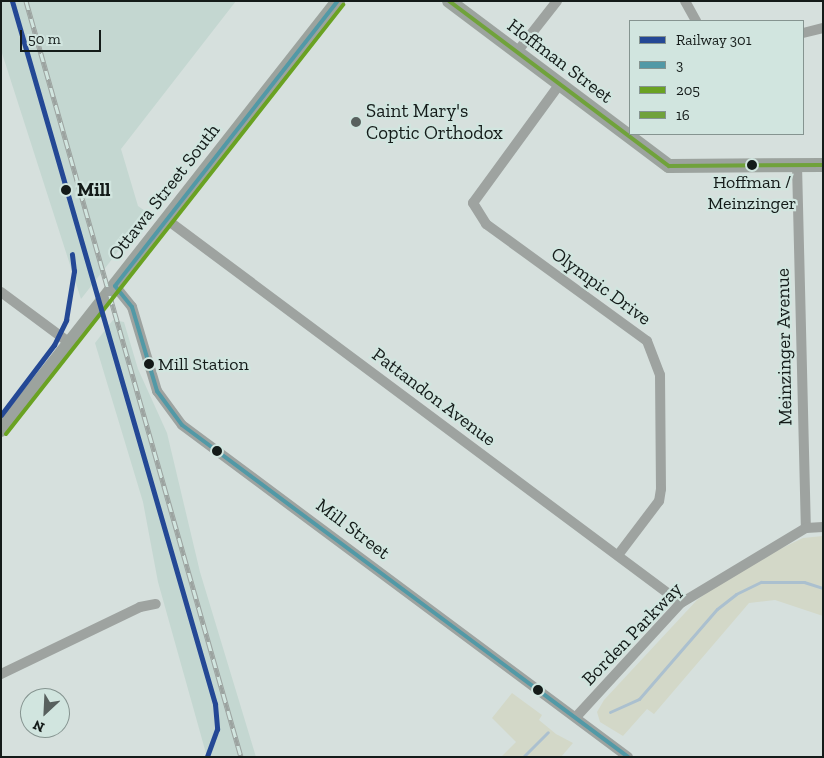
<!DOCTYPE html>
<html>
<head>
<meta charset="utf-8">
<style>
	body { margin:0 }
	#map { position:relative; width:824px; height:758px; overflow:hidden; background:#d6e0dd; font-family:"Zilla Slab",serif }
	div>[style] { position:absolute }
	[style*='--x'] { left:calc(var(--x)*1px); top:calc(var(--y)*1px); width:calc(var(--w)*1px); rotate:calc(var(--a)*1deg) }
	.built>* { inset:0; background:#c4d7d1 }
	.green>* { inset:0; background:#d3d8c8 }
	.stream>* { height:3px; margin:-1.5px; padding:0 1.5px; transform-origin:1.5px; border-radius:1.5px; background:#abc0cf }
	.street>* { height:10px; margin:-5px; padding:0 5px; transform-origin:5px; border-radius:5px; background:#9ea3a0 }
	.secondary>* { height:14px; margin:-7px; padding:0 7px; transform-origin:7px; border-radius:7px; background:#9ca39e }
	.rail>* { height:5px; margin-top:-2.5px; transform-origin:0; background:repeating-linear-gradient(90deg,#d1e5df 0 9px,#9ca3a0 0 18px); box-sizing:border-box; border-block:1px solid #9ca3a0 }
	.bus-1>* { height:4px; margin:-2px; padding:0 2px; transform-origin:2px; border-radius:2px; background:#5299a6 }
	.bus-2>* { height:4px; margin:-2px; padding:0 2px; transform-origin:2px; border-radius:2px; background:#6aa222 }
	.bus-3>* { height:4px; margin:-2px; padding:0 2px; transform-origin:2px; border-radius:2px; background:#70a23b }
	.rail-1>* { height:5px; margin:-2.5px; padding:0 2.5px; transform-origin:2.5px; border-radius:2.5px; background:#244895 }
	.dots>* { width:14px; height:14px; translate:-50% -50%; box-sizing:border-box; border:2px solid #d1e5df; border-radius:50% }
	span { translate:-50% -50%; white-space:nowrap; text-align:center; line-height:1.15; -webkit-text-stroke:4.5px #d1e5df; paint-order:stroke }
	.bus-label { font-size:18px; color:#141b19 }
	.left { translate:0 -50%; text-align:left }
	.street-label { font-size:19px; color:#141b19 }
	.poi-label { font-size:19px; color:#141b19 }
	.stop-label { font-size:19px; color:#141b19; font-weight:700 }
	.frame { position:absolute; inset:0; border:2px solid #141b19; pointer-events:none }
	.legend { position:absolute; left:629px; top:20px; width:175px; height:115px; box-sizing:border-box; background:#d1e5df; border:1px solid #859490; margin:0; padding:6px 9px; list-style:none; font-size:15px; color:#141b19 }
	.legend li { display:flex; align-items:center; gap:10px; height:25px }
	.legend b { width:25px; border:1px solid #859490 }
	.north { position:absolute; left:20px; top:688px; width:50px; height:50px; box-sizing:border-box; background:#d1e5df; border:1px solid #859490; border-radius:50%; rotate:205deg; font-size:14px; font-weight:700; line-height:20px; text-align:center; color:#141b19 }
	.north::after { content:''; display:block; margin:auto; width:18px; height:22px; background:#58605e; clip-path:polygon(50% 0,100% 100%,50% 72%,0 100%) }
	.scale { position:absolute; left:20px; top:30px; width:81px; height:22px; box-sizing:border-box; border:2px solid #141b19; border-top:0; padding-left:6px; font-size:15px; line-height:18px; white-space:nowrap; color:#141b19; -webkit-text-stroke:4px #d1e5df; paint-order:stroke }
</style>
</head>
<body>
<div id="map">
	<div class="built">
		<div style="clip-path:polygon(1px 1px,236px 1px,121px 149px,138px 206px,148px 213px,81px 299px,1px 50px)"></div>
		<div style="clip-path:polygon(113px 320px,124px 322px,138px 369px,167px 433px,200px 572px,256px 757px,207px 757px,158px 582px,143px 502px,95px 343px)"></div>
	</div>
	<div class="green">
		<div style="clip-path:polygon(823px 536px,823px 616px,775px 600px,749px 603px,654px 714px,647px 709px,623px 736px,600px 722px,597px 712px,604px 700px,697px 600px,740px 568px,803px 538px)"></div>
		<div style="clip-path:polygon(512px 693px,542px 715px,539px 720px,556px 734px,573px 743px,561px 757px,501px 757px,516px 742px,492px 718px)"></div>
	</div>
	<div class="stream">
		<div style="--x:610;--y:712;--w:32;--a:-24"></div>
		<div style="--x:639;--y:699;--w:119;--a:-49.1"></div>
		<div style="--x:717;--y:609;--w:24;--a:-38"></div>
		<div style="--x:736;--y:594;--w:28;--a:-26"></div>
		<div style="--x:761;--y:582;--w:43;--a:0"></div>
		<div style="--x:804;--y:582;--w:20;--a:18"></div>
		<div style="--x:523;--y:757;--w:35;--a:-45"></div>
	</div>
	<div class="street">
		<div style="--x:685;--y:1;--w:23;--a:61"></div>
		<div style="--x:803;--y:33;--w:21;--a:-14"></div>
		<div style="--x:517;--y:52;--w:65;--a:-51.9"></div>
		<div style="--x:559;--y:85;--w:146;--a:126.1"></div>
		<div style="--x:473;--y:203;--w:25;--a:58"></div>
		<div style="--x:486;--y:224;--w:199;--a:36"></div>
		<div style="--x:647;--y:341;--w:36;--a:69"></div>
		<div style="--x:660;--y:375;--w:114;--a:89.5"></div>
		<div style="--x:661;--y:489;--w:12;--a:99"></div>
		<div style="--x:659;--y:501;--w:68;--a:127.2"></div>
		<div style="--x:797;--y:165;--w:363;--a:88.6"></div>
		<div style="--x:166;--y:219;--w:642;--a:36.71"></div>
		<div style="--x:115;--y:286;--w:27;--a:51"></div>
		<div style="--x:132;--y:307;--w:88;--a:73.4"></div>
		<div style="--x:157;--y:391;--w:42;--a:53.7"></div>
		<div style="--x:182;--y:425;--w:556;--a:36.66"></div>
		<div style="--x:1;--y:292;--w:87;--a:36.6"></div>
		<div style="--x:1;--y:674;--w:154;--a:-25.7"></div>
		<div style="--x:140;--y:607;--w:16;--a:-11"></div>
		<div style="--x:576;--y:717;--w:155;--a:-47.4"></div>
		<div style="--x:681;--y:603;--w:146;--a:-31"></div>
		<div style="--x:806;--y:528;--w:17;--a:-3"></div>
	</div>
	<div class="secondary">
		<div style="--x:449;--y:1;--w:275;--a:36.9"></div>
		<div style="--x:669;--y:166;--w:154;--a:-0.4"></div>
		<div style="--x:1;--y:430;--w:546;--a:-51.85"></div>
	</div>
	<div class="rail">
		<div style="--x:26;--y:1;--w:786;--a:74.12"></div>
	</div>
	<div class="bus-1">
		<div style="--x:115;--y:286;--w:27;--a:51"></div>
		<div style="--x:132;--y:307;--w:88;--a:73.4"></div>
		<div style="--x:157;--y:391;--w:42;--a:53.7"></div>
		<div style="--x:182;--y:425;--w:556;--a:36.66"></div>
		<div style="--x:115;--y:286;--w:362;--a:-52"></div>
	</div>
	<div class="bus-2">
		<div style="--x:6;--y:434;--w:546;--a:-51.85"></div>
	</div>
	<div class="bus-3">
		<div style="--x:449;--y:1;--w:275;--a:36.9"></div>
		<div style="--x:669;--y:166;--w:154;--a:-0.4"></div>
	</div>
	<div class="rail-1">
		<div style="--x:12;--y:1;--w:732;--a:73.89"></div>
		<div style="--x:215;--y:704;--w:25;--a:85"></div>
		<div style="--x:217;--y:729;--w:30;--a:110"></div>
		<div style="--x:1;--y:415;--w:88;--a:-52.9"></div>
		<div style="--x:54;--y:345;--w:28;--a:-64"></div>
		<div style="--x:66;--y:320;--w:50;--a:-80.7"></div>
		<div style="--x:74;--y:271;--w:17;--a:-97"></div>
	</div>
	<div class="dots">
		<div style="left:356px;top:122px;background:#58605e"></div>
		<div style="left:752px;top:165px;background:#141b19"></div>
		<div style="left:66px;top:190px;background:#141b19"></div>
		<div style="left:149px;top:364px;background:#141b19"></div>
		<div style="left:217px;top:451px;background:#141b19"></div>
		<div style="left:538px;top:690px;background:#141b19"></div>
	</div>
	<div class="bus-label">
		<span style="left:752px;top:193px">Hoffman /<br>Meinzinger</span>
		<span class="left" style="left:158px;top:364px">Mill Station</span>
	</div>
	<div class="street-label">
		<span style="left:560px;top:61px;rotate:37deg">Hoffman Street</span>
		<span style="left:164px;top:192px;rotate:-52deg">Ottawa Street South</span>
		<span style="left:601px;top:286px;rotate:36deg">Olympic Drive</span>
		<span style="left:784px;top:347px;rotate:-91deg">Meinzinger Avenue</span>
		<span style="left:434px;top:397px;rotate:37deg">Pattandon Avenue</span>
		<span style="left:353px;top:529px;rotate:37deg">Mill Street</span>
		<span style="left:632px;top:634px;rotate:-46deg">Borden Parkway</span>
	</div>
	<div class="poi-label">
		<span class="left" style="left:366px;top:122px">Saint Mary's<br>Coptic Orthodox</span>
	</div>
	<div class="stop-label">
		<span class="left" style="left:77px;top:190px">Mill</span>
	</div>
	<div class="frame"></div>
	<ul class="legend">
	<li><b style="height:6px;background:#244895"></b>Railway 301</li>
	<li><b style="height:6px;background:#5299a6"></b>3</li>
	<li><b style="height:6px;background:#6aa222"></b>205</li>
	<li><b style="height:6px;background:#70a23b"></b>16</li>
	</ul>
	<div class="north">N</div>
	<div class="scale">50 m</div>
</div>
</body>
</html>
